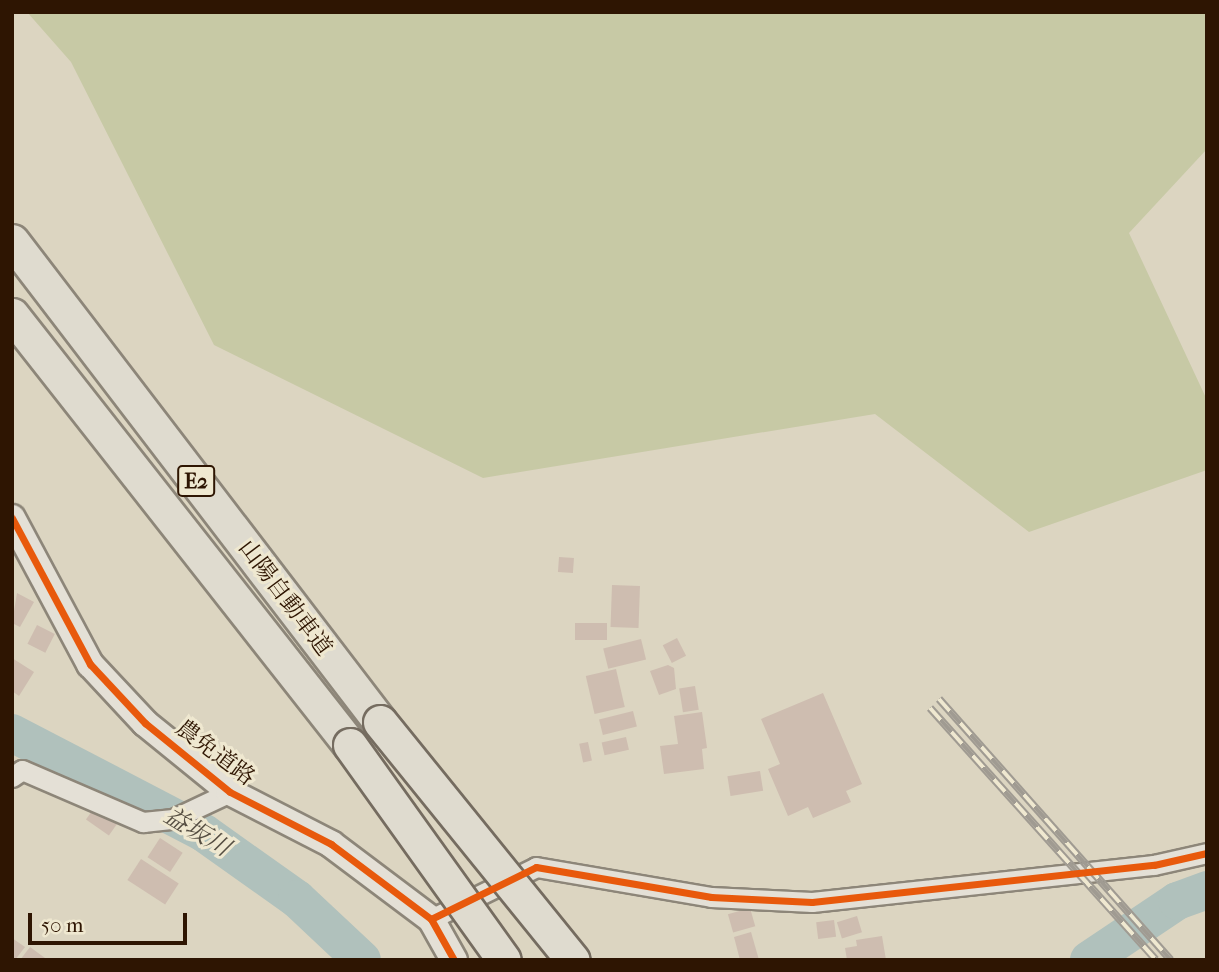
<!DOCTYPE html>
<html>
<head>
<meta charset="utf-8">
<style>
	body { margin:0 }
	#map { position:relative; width:1219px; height:972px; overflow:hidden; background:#dcd5c1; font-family:"IM FELL French Canon","Noto Serif JP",serif }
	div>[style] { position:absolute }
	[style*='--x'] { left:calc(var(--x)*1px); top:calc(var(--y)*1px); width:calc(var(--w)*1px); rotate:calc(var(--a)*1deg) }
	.green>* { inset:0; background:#c7c9a5 }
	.river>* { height:38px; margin:-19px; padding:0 19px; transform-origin:19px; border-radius:19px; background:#b0c1bc }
	.building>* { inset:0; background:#cebdb0; transform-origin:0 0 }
	.roads { filter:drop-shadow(2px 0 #8d8679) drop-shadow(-2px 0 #8d8679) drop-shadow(0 2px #8d8679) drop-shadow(0 -2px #8d8679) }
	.street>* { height:19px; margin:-9.5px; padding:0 9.5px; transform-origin:9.5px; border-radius:9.5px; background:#e4e0d6 }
	.secondary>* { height:26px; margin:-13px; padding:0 13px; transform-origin:13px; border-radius:13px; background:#e4e0d6 }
	.highway>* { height:33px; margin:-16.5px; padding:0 16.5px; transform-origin:16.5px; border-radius:16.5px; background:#dfdbcf }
	.rail>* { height:8px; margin-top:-4px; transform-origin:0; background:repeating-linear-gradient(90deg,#efe8d0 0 16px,#a09b92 0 32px); box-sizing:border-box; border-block:2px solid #a09b92 }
	.bridges { filter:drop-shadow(2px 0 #756c60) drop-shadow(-2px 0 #756c60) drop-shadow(0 2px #756c60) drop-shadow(0 -2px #756c60) }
	.highway-bridge>* { height:33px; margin:-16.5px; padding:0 16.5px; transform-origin:16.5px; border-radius:16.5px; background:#dfdbcf }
	.cycleway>* { height:7px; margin:-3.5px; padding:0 3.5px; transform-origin:3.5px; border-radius:3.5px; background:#e8590c }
	span { translate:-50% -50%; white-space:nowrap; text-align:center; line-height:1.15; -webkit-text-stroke:6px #efe8d0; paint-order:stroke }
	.shield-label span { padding:2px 5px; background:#efe8d0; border:2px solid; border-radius:5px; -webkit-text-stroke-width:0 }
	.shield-label { font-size:21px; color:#2e1502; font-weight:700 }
	.street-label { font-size:23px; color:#2e1502 }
	.water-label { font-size:24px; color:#554e42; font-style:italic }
	.frame { position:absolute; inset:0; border:14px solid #2e1502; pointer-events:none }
	.scale { position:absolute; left:28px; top:913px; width:159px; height:32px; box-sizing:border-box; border:4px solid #2e1502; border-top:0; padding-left:9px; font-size:21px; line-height:24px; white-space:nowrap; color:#2e1502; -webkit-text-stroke:5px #efe8d0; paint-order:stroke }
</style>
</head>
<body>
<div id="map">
	<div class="green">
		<div style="clip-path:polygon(27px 12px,1207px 12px,1207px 149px,1129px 233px,1207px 400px,1207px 470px,1029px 532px,875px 414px,483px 478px,214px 345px,71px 62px)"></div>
	</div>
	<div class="river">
		<div style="--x:12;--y:733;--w:216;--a:27.5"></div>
		<div style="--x:204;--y:833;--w:114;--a:35.4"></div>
		<div style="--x:297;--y:899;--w:89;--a:43.2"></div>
		<div style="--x:1089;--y:960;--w:106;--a:-33.8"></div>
		<div style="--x:1177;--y:901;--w:32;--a:-20"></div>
	</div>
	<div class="building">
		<div style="left:559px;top:557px;width:15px;height:15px;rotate:4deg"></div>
		<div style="left:612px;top:585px;width:28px;height:42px;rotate:2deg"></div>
		<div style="clip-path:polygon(17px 593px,34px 602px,20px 627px,12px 623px)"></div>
		<div style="left:575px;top:623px;width:32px;height:17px"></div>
		<div style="left:37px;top:625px;width:20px;height:21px;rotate:27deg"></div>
		<div style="left:677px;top:638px;width:20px;height:16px;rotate:63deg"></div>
		<div style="left:641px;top:639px;width:21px;height:39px;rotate:76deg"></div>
		<div style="clip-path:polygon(12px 658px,34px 672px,19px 696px,12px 691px)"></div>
		<div style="clip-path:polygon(668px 665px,674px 668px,676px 689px,659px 695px,650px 671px)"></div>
		<div style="left:616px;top:669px;width:39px;height:31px;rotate:77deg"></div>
		<div style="left:695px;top:686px;width:24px;height:16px;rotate:81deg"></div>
		<div style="clip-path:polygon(823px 693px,862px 784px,846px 791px,851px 802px,813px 818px,808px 807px,788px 816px,768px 769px,780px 764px,761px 719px)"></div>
		<div style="left:633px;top:711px;width:16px;height:35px;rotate:76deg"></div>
		<div style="clip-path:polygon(702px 712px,707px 748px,702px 749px,704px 769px,664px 774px,660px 746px,678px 744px,674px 716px)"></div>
		<div style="left:626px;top:737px;width:13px;height:25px;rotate:77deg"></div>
		<div style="left:588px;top:742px;width:19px;height:9px;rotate:78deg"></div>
		<div style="left:760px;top:771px;width:20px;height:33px;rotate:81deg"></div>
		<div style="left:94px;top:808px;width:28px;height:14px;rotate:35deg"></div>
		<div style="left:160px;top:838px;width:27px;height:23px;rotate:33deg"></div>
		<div style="left:141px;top:859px;width:45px;height:25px;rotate:33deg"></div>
		<div style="left:750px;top:908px;width:19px;height:23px;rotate:74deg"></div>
		<div style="left:857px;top:916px;width:17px;height:21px;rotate:73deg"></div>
		<div style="left:834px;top:920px;width:17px;height:18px;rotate:83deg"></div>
		<div style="clip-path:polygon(751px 932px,759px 960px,740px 960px,734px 937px)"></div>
		<div style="clip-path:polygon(882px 936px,886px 960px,847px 960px,845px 948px,857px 946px,856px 940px)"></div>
		<div style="clip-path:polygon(12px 938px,25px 947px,15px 960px,12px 960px)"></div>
		<div style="clip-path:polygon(30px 947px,45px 958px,44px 960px,20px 960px)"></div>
	</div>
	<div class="roads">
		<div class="street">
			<div style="--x:12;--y:777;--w:12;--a:-35"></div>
			<div style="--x:22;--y:770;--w:132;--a:23.3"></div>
			<div style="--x:143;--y:822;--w:30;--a:-6"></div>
			<div style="--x:173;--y:819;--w:63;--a:-25.3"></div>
			<div style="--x:431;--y:919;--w:117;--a:-26.3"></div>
			<div style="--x:536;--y:867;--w:178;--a:9.7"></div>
			<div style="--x:711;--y:897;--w:101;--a:2.8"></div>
			<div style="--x:812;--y:902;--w:344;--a:-6.2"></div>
			<div style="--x:1154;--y:865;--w:54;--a:-12.8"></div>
		</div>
		<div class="secondary">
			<div style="--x:12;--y:518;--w:166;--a:61.9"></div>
			<div style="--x:90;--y:664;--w:81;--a:47"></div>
			<div style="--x:145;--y:723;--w:109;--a:39.1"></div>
			<div style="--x:230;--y:792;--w:114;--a:27.2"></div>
			<div style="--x:331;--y:844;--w:125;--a:36.9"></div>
			<div style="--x:431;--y:919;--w:47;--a:60.7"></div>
		</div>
		<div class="highway">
			<div style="--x:12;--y:241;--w:606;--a:52.58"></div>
			<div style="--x:12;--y:315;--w:547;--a:51.83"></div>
		</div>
	</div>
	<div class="rail">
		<div style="--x:939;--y:699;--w:349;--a:48.4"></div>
		<div style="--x:930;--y:708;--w:338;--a:48.1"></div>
	</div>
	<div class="bridges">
		<div class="highway-bridge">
			<div style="--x:380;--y:722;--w:306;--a:51"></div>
			<div style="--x:350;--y:745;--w:264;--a:54.4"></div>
		</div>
	</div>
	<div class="cycleway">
		<div style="--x:12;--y:518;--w:166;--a:61.9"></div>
		<div style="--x:90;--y:664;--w:81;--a:47"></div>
		<div style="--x:145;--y:723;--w:109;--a:39.1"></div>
		<div style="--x:230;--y:792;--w:114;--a:27.2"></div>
		<div style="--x:331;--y:844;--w:125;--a:36.9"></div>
		<div style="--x:431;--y:919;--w:47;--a:60.7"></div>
		<div style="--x:431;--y:919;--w:117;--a:-26.3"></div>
		<div style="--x:536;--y:867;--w:178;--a:9.7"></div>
		<div style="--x:711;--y:897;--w:101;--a:2.8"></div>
		<div style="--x:812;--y:902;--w:344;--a:-6.2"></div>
		<div style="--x:1154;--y:865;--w:54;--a:-12.8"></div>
	</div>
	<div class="shield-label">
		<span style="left:196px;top:481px">E2</span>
	</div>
	<div class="street-label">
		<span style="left:285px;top:598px;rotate:53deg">山陽自動車道</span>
		<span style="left:215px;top:753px;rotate:37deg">農免道路</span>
	</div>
	<div class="water-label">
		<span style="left:197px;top:832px;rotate:31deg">益坂川</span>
	</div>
	<div class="frame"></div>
	<div class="scale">50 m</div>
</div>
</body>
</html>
